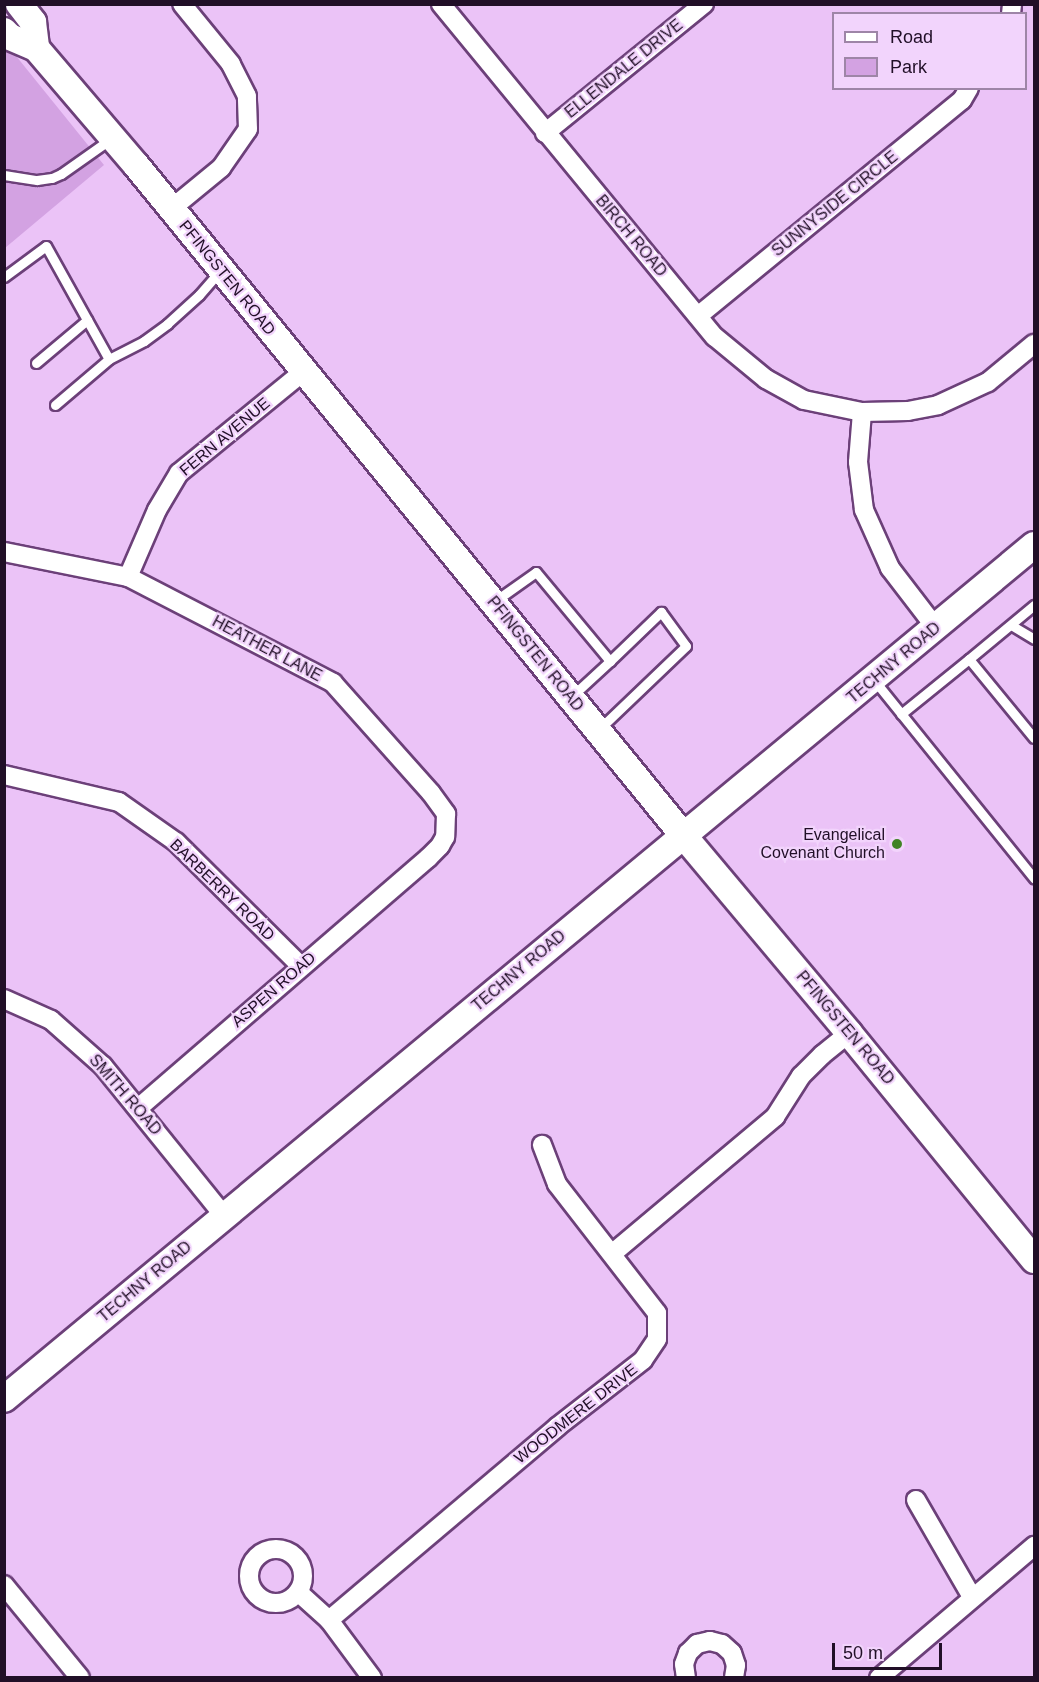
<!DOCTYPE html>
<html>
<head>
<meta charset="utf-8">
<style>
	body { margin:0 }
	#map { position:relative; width:1039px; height:1682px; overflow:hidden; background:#ebc3f7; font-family:Arial,sans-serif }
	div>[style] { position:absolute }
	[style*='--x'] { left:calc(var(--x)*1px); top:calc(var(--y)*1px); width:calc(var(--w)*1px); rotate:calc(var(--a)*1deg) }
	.green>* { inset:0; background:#d3a2e2 }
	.roads { filter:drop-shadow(2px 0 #6c4079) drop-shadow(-2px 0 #6c4079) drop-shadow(0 2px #6c4079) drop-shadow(0 -2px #6c4079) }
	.service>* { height:9px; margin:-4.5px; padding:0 4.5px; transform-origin:4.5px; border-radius:4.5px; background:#fff }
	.minor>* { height:18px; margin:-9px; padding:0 9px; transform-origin:9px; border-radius:9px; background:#fff }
	.minor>.ring { margin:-9px; padding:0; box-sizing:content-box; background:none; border:18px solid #fff; border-radius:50% }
	.secondary>* { height:26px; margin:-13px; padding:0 13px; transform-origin:13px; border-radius:13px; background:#fff }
	.dots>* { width:16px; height:16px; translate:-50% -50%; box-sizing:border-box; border:3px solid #f2d4fc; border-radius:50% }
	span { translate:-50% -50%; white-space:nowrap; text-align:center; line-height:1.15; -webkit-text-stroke:4.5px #f2d4fc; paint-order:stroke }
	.street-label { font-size:16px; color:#210f27 }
	.poi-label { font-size:16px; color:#210f27 }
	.right { translate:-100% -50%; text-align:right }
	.frame { position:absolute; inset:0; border:6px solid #210f27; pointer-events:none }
	.legend { position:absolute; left:832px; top:12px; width:195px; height:78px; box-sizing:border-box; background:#f2d4fc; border:2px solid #9e85a7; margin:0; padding:8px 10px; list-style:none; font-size:18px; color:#210f27 }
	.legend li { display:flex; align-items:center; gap:12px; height:30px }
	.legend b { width:30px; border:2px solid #9e85a7 }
	.scale { position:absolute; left:832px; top:1643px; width:110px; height:27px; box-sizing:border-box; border:3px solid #210f27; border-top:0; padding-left:8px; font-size:18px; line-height:21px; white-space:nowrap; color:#210f27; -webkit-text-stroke:4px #f2d4fc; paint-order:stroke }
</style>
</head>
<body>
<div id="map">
	<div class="green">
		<div style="clip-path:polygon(4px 41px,104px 165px,5px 248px,4px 248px)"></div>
	</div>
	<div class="roads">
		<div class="service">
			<div style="--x:4;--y:175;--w:33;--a:9"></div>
			<div style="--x:37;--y:180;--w:15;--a:-8"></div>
			<div style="--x:52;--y:178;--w:10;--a:-24"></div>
			<div style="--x:61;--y:174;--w:62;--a:-35.2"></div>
			<div style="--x:4;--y:277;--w:52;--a:-36.4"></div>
			<div style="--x:46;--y:246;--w:129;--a:60.9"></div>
			<div style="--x:36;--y:363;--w:67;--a:-40.1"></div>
			<div style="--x:55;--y:405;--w:71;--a:-40.4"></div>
			<div style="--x:109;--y:359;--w:39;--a:-27"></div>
			<div style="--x:144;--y:341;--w:29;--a:-36"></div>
			<div style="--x:167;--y:324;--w:43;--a:-42.2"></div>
			<div style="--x:199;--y:295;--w:30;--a:-49"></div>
			<div style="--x:495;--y:601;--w:50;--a:-35.3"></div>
			<div style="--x:536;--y:572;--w:116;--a:50.3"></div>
			<div style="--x:610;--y:661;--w:71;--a:-43.9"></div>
			<div style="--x:661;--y:612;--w:42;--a:53.7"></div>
			<div style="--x:686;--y:646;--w:120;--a:136.3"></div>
			<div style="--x:1011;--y:625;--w:27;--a:31"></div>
			<div style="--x:969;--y:659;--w:85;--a:-39.7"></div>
			<div style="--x:874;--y:680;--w:255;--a:51.1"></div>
			<div style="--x:572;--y:696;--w:52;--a:-42.6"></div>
			<div style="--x:901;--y:714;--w:87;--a:-39"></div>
			<div style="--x:969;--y:659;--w:102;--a:50.6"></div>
		</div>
		<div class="minor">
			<div style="--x:441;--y:4;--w:431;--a:50.6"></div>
			<div style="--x:715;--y:337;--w:66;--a:39.5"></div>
			<div style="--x:766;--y:379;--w:43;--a:28.9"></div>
			<div style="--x:804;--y:400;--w:59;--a:11.7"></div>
			<div style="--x:1011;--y:14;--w:10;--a:-84"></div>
			<div style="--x:545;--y:133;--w:205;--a:-39.1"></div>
			<div style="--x:171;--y:209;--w:65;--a:-39.4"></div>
			<div style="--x:221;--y:168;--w:47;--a:-55.3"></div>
			<div style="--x:248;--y:129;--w:33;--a:-92"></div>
			<div style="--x:247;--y:96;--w:36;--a:-117"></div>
			<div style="--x:231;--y:64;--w:77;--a:-129.2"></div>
			<div style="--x:698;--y:316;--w:341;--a:-39.3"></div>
			<div style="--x:962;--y:100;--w:14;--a:-60"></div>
			<div style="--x:4;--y:552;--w:126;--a:11.4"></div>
			<div style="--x:128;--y:577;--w:231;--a:27.3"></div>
			<div style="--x:333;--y:683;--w:147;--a:48.3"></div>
			<div style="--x:431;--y:793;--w:26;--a:54"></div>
			<div style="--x:446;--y:814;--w:23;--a:92"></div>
			<div style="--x:445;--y:837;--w:10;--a:119"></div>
			<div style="--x:440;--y:846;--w:17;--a:135"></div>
			<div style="--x:428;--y:858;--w:383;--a:139.2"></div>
			<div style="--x:128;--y:577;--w:73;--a:-66.6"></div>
			<div style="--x:157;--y:510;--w:43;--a:-59.3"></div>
			<div style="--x:179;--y:473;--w:160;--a:-39.2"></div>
			<div style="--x:936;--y:628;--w:76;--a:-127.5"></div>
			<div style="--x:890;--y:568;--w:64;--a:-114.1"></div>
			<div style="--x:864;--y:510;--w:48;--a:-97.1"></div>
			<div style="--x:858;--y:462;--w:50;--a:-85.4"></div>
			<div style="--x:862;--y:412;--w:46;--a:-1.2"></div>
			<div style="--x:908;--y:411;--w:31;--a:-11"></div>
			<div style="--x:938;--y:405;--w:55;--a:-24.7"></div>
			<div style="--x:988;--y:382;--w:60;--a:-39.6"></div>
			<div style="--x:4;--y:775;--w:118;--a:13.2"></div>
			<div style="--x:119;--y:802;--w:70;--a:35.1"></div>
			<div style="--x:176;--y:842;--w:176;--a:44.8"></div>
			<div style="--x:4;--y:999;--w:51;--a:24.1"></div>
			<div style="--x:51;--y:1020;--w:69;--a:41.5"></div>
			<div style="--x:103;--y:1066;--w:193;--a:51.1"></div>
			<div style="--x:613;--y:1253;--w:212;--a:-40"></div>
			<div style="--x:775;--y:1117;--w:49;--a:-57.6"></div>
			<div style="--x:801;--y:1076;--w:30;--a:-45"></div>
			<div style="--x:822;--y:1055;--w:35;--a:-39"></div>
			<div style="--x:916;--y:1500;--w:112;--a:60"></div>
			<div class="ring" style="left:249px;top:1549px;width:36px;height:36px"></div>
			<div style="--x:4;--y:1585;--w:120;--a:50.7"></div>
			<div style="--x:298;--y:1592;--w:42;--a:42.1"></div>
			<div style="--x:329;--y:1620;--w:72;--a:53.4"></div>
			<div style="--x:329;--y:1620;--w:299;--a:-40.2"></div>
			<div style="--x:557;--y:1427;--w:109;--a:-37.9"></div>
			<div style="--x:643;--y:1360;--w:25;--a:-56"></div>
			<div style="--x:657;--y:1339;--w:26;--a:-90"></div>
			<div style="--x:657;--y:1313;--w:163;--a:-127.8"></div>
			<div style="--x:557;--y:1184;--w:42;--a:-111"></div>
			<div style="--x:686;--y:1678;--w:14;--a:-98"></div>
			<div style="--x:684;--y:1664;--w:12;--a:-70"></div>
			<div style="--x:688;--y:1653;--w:13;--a:-45"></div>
			<div style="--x:697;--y:1644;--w:13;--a:-13"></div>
			<div style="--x:710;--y:1641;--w:12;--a:14"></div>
			<div style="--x:722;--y:1644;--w:13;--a:42"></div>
			<div style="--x:732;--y:1653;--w:13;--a:72"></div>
			<div style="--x:736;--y:1665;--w:13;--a:99"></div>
			<div style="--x:879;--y:1678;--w:204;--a:-40.4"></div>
		</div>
		<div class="secondary">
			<div style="--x:19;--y:4;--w:23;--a:52"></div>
			<div style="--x:33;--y:22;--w:26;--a:83"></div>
			<div style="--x:4;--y:31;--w:8;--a:45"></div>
			<div style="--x:10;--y:37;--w:28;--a:23"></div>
			<div style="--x:36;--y:48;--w:154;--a:49.5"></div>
			<div style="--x:136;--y:165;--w:865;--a:50.77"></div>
			<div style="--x:683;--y:835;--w:258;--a:50"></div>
			<div style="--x:849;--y:1033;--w:293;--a:50.8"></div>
			<div style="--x:4;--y:1399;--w:1338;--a:-39.66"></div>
		</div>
	</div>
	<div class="dots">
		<div style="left:897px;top:844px;background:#408325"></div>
	</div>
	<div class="street-label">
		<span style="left:624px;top:69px;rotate:-39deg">ELLENDALE DRIVE</span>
		<span style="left:835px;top:204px;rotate:-39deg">SUNNYSIDE CIRCLE</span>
		<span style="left:631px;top:236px;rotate:50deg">BIRCH ROAD</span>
		<span style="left:227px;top:278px;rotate:51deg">PFINGSTEN ROAD</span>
		<span style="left:225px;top:437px;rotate:-40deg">FERN AVENUE</span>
		<span style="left:267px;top:649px;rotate:28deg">HEATHER LANE</span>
		<span style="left:535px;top:654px;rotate:51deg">PFINGSTEN ROAD</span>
		<span style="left:894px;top:663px;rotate:-40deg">TECHNY ROAD</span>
		<span style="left:222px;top:890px;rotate:44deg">BARBERRY ROAD</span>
		<span style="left:519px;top:971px;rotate:-40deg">TECHNY ROAD</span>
		<span style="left:274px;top:990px;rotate:-41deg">ASPEN ROAD</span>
		<span style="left:845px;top:1028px;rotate:50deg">PFINGSTEN ROAD</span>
		<span style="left:125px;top:1095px;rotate:49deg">SMITH ROAD</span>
		<span style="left:145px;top:1282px;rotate:-40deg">TECHNY ROAD</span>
		<span style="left:576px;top:1414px;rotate:-38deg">WOODMERE DRIVE</span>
	</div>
	<div class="poi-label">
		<span class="right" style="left:885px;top:844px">Evangelical<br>Covenant Church</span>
	</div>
	<div class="frame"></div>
	<ul class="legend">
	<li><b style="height:8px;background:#fff"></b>Road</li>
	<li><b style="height:16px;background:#d3a2e2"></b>Park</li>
	</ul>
	<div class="scale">50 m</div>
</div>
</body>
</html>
